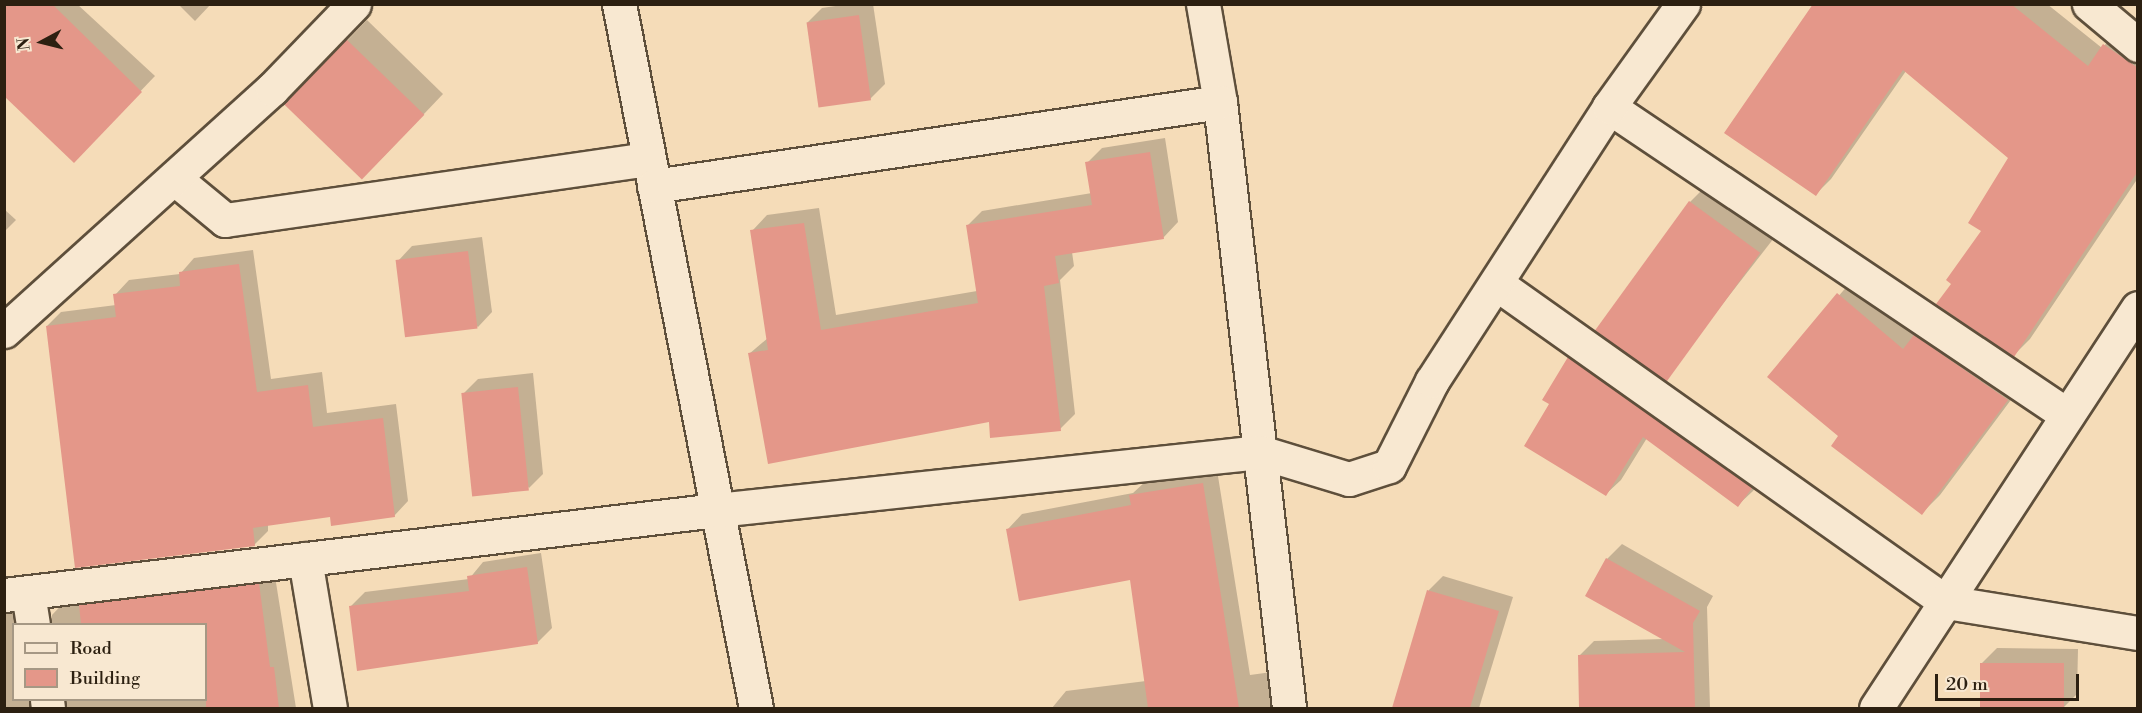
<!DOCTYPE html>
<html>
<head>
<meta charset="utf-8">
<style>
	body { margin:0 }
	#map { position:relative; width:2142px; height:713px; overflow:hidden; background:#f5dcb8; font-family:"Libre Bodoni",serif }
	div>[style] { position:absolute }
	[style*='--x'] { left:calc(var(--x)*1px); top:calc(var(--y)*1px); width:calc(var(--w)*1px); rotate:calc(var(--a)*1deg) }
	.shadow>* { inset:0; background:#0003 }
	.building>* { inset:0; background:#e49789; transform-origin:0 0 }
	.roads { filter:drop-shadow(2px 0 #5e4f3b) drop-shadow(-2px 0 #5e4f3b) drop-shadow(0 2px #5e4f3b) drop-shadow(0 -2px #5e4f3b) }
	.street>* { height:33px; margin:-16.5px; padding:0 16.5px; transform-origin:16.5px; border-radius:16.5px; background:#f8e8d1 }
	span { translate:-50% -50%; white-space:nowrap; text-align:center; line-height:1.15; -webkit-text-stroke:4.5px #f8e8d1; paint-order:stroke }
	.frame { position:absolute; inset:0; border:6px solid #2c2011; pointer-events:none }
	.legend { position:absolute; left:12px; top:623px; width:195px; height:78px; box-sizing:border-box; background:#f8e8d1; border:2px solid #a69884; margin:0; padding:8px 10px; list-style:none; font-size:18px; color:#2c2011 }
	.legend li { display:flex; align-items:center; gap:12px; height:30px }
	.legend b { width:30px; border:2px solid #a69884 }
	.north { position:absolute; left:12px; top:12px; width:60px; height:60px; -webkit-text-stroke:4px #f8e8d1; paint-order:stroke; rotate:263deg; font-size:16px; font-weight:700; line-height:24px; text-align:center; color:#2c2011 }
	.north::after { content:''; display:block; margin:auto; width:21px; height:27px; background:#2c2011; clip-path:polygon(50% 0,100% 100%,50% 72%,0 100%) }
	.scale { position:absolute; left:1935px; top:674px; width:144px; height:27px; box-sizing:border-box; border:3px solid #2c2011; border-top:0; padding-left:8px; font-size:18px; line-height:21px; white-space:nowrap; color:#2c2011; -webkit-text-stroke:4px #f8e8d1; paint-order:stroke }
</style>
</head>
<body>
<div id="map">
	<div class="shadow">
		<div style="clip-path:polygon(4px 4px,77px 4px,155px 76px,88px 146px)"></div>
		<div style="clip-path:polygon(178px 4px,211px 4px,195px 21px)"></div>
		<div style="clip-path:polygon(849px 4px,873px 4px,885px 84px,870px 99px,807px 23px,822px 8px)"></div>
		<div style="clip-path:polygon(1847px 4px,2047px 4px,2102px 48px,2120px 29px,2138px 41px,2138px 178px,2030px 339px,2014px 355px,1983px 230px,2010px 158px,1906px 71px,1831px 179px,1815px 195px)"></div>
		<div style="clip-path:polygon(367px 20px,443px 94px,382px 158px,286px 104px)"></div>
		<div style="clip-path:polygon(1165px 138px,1178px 222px,1163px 238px,1072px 252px,1074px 266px,1060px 280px,1075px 414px,1060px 429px,749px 354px,768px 338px,752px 231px,767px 215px,819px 208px,836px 315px,977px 291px,967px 226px,982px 211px,1092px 193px,1087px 163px,1102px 148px)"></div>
		<div style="clip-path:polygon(1704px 188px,1774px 238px,1665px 378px,1690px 202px)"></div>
		<div style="clip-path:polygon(4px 209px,16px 220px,4px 232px)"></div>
		<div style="clip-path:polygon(482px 237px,492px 312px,478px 327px,398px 261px,412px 246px)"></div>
		<div style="clip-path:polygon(253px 250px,271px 379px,322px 372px,327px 413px,396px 404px,408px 501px,394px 516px,331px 516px,268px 524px,268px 531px,254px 545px,47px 326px,61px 312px,116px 305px,115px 295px,129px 280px,180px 274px,194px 258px)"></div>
		<div style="clip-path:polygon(1856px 276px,2025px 381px,1940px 495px,1922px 513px,1840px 436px,1769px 376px)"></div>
		<div style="clip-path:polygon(1583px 343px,1766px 473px,1753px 491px,1738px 505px,1647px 438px,1621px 480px,1606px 494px,1551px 403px,1569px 358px)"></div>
		<div style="clip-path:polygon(533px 373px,543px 474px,529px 488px,463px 394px,478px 379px)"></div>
		<div style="clip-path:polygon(1217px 470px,1250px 675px,1272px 672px,1277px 708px,1052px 708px,1066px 691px,1146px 681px,1132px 578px,1008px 529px,1022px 514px,1133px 493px,1146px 481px)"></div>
		<div style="clip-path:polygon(1622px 544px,1713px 596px,1707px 607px,1710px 708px,1581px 708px,1579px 656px,1594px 641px,1664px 639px,1587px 595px,1607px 559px)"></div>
		<div style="clip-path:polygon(541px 553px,552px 628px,537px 643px,350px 607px,365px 592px,469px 579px,483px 562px)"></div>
		<div style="clip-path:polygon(274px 570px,296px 708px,67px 708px,66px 700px,206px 700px,206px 624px,52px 624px,52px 615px,72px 594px)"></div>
		<div style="clip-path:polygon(1443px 576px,1513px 597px,1479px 708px,1407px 708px,1395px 705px,1429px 590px)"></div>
		<div style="clip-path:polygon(28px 607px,40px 624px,14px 624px,14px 700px,46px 700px,53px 708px,4px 708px,4px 611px)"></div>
		<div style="clip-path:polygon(1997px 648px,2078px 649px,2077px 694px,2063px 708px,1981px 708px,1982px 663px)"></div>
	</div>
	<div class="building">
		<div style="clip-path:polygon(4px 4px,52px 4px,142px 92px,74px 163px,4px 96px)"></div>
		<div style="clip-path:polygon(1813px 4px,2011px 4px,2088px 66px,2103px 44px,2138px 68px,2138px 171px,2014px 357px,1936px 304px,1951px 284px,1946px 280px,1981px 231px,1968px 223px,2008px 158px,1903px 70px,1816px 196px,1724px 133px)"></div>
		<div style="left:859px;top:15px;width:86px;height:53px;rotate:82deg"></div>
		<div style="left:346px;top:39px;width:109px;height:90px;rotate:44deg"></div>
		<div style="clip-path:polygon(1150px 152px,1164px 239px,1055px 256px,1059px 283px,1044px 286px,1061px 431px,990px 438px,989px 422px,768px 464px,748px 353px,768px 350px,750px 230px,804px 223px,821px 330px,978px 303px,966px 225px,1092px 205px,1085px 162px)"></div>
		<div style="left:1689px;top:201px;width:88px;height:160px;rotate:36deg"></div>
		<div style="left:468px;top:251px;width:78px;height:73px;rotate:83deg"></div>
		<div style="clip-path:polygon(239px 264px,257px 392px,308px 385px,313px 427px,383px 418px,395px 517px,331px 526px,330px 517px,253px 528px,255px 546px,75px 568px,46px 326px,116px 317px,113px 294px,180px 286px,179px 272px)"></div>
		<div style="clip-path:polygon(1837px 293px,1903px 349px,1914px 335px,2008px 400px,1922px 515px,1831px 446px,1838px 436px,1767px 377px)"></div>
		<div style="clip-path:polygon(1568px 357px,1752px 488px,1738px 507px,1643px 437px,1606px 496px,1524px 446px,1549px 404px,1542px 400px)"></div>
		<div style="left:518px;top:387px;width:104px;height:57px;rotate:84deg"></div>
		<div style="clip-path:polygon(1203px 483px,1239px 708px,1148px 708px,1130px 580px,1019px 601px,1006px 529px,1131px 505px,1129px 495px)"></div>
		<div style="clip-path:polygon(1606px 558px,1700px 611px,1693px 623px,1695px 708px,1579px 708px,1578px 655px,1685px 652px,1585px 596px)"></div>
		<div style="clip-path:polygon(527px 567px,538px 644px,357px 671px,349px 606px,469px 591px,467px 576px)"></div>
		<div style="clip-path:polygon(259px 583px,270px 667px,274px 667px,279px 708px,206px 708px,206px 624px,81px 624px,79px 605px)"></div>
		<div style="clip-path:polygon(1427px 590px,1499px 611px,1470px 708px,1392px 708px)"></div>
		<div style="left:1980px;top:663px;width:84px;height:45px"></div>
	</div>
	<div class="roads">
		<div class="street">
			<div style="--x:619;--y:4;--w:717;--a:78.99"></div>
			<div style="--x:1203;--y:4;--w:99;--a:80.2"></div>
			<div style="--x:1220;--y:102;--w:610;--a:83.5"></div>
			<div style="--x:2089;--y:4;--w:64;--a:39.9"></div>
			<div style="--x:1609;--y:107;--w:552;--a:33.92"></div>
			<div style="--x:174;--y:178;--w:66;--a:39.5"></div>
			<div style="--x:225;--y:220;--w:428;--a:-8.2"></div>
			<div style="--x:654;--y:186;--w:572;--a:-8.44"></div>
			<div style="--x:1497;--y:284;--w:550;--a:35.31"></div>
			<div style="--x:1946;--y:602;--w:194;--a:9.2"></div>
			<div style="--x:4;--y:331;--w:361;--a:-42.1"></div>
			<div style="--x:272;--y:89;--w:118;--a:-46"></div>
			<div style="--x:305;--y:559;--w:151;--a:80.5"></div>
			<div style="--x:28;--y:593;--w:31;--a:81"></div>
			<div style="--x:4;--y:595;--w:718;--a:-6.8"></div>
			<div style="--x:717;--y:510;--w:546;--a:-6.1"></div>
			<div style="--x:1260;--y:452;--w:93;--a:16.9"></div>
			<div style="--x:1349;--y:479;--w:42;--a:-18"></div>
			<div style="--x:1389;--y:466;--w:95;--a:-63.2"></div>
			<div style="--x:1432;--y:381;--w:326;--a:-57.1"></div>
			<div style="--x:1609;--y:107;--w:127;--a:-54.3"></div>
			<div style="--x:47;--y:700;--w:8;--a:83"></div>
			<div style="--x:1876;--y:708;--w:478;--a:-56.8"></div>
		</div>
	</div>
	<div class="frame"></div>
	<ul class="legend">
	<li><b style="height:8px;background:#f8e8d1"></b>Road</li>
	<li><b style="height:16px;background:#e49789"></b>Building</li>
	</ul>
	<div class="north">N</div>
	<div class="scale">20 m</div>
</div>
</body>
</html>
